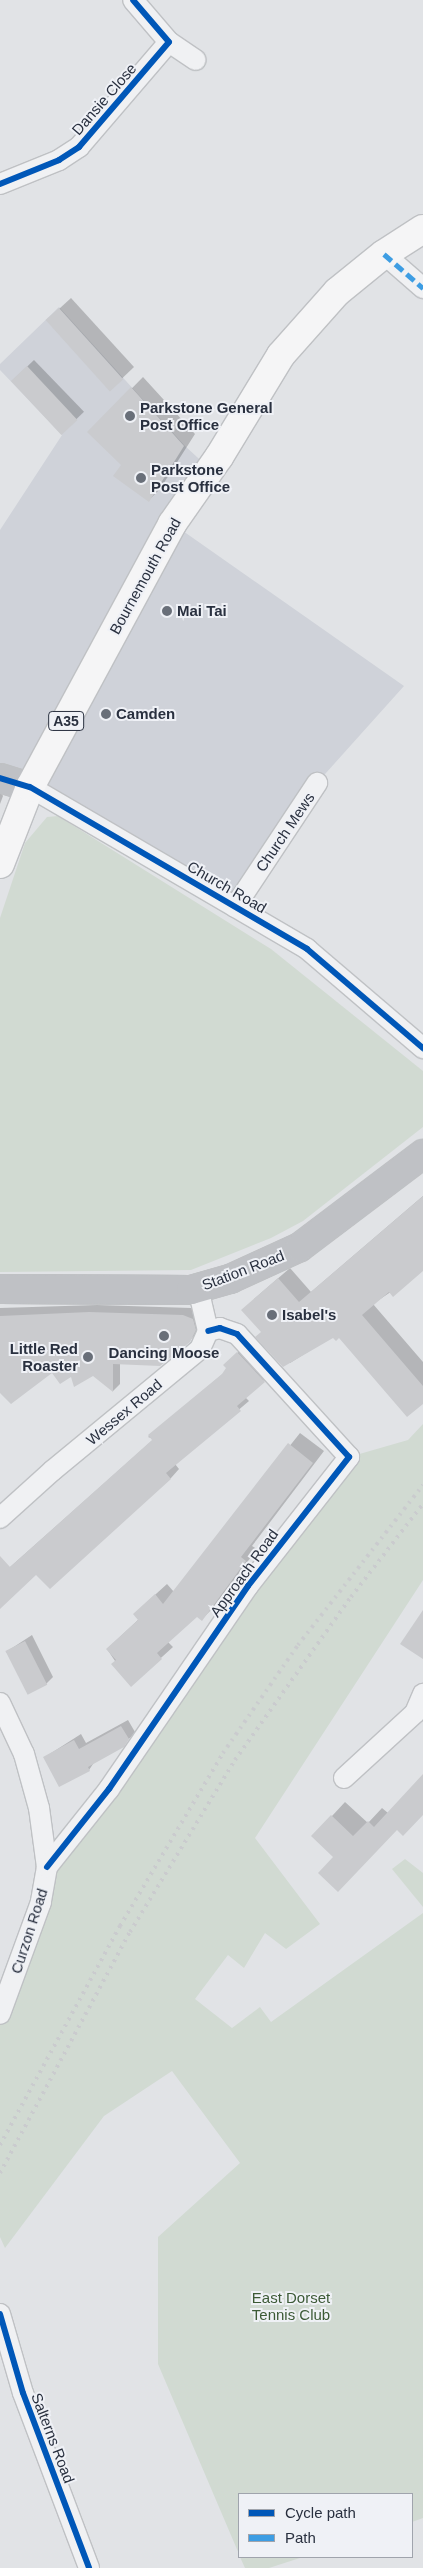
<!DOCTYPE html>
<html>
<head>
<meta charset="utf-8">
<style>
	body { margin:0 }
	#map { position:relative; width:423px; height:2568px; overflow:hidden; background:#e1e3e6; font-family:Arial,sans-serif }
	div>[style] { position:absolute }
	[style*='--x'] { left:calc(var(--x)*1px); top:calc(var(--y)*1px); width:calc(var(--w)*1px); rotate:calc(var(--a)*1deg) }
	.built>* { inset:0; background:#cfd2d9 }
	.green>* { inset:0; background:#d1dad2 }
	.shadow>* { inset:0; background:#0003; transform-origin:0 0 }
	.building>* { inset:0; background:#cacbce; transform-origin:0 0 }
	.roads { filter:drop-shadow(1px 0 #bfc1c4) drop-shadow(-1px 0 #bfc1c4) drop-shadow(0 1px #bfc1c4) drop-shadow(0 -1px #bfc1c4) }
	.street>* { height:20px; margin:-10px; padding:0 10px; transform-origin:10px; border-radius:10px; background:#f0f1f3 }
	.secondary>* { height:28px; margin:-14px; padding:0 14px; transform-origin:14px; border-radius:14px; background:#bfc1c5 }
	.highway>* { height:28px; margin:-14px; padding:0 14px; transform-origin:14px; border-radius:14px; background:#f5f5f6 }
	.rail>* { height:4px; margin-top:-2px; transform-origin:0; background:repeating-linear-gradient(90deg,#cacbce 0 2.5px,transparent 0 7.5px) }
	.quiet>* { height:5px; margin-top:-2.5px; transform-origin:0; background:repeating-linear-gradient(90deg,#3d9de3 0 10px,transparent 0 15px) }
	.cycleway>* { height:6px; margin:-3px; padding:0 3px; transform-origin:3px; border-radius:3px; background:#0057b8 }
	.dots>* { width:14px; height:14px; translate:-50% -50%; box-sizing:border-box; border:2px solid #eff1f6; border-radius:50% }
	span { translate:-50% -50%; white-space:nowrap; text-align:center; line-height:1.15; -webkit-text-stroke:4px #eff1f6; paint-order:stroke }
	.shield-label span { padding:1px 4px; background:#eff1f6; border:1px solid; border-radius:4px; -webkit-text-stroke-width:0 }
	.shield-label { font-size:14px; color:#29303f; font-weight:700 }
	.street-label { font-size:15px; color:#29303f }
	.poi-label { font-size:15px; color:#29303f; font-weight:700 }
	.left { translate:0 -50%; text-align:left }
	.right { translate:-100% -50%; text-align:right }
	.park-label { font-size:15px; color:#3c5a36 }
	.legend { position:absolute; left:238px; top:2493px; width:175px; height:65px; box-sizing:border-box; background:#eff1f6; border:1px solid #a0a4ad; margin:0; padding:6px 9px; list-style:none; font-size:15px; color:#29303f }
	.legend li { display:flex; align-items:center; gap:10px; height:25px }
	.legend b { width:25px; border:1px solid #a0a4ad }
</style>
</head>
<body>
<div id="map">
	<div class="built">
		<div style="clip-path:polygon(59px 307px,184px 445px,210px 469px,173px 524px,404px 686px,317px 783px,235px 907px,0 778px,0 530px,62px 435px,0 370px,0 364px)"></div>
	</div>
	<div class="green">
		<div style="clip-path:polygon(58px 816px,271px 949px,423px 1071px,423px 1127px,303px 1221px,271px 1238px,191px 1270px,0 1272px,0 918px,25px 843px,47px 817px)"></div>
		<div style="clip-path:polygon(423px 1424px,423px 1580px,255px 1838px,320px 1924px,286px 1949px,265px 1933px,244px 1968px,228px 1955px,195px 1999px,232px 2028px,260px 2007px,271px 2022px,423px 1913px,423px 2518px,412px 2522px,412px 2494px,239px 2494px,239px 2554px,158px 2364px,158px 2237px,240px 2163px,172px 2071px,104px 2116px,5px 2248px,0 2237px,0 2014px,47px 1867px,349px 1457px,408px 1440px)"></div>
		<div style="clip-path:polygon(405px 1859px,423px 1873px,423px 1907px,392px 1869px)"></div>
		<div style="clip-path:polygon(240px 2557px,303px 2557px,269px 2568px,245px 2568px)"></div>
	</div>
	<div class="shadow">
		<div style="clip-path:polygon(71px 298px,134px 367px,111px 389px,59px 309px)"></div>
		<div style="left:34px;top:360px;width:72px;height:30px;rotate:46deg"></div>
		<div style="clip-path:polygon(143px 377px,195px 434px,160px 489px,149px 500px,122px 464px,89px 432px)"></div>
		<div style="clip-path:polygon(0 790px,3px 796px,0 804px)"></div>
		<div style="clip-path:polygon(423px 1196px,423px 1270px,373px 1304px,423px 1362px,423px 1402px,339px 1336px,333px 1336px,290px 1363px,262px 1332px,254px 1299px,290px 1268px,311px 1292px)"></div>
		<div style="clip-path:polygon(97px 1305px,191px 1308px,200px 1312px,197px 1333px,189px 1341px,120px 1363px,120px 1384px,113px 1391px,93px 1374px,53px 1371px,0 1391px,0 1308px)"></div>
		<div style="clip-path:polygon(247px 1344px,273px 1372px,245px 1397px,249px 1401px,175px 1464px,179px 1469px,171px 1478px,50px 1587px,36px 1573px,0 1607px,0 1576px,154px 1439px,148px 1437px,225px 1372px,234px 1356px)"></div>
		<div style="clip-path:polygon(300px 1433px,324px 1451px,252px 1546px,257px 1549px,213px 1608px,202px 1619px,197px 1615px,168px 1642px,173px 1647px,131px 1685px,107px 1649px,139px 1619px,146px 1603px,167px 1584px,174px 1592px)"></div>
		<div style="clip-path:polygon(32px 1635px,53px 1677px,46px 1684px,6px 1652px)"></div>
		<div style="clip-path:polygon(128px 1720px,135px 1732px,130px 1738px,95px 1761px,89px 1770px,45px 1757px,81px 1734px,86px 1743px)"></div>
		<div style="clip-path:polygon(423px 1776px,423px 1814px,335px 1857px,332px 1816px,345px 1802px,368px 1823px,382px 1808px,388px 1813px)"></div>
	</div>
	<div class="building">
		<div style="left:59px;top:308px;width:96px;height:18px;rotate:48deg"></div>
		<div style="left:27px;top:366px;width:74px;height:22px;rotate:47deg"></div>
		<div style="clip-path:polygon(131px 387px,184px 446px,149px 502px,113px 476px,121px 465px,87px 432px)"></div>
		<div style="clip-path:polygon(423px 1196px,423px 1271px,393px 1297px,389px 1292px,362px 1315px,423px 1386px,423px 1404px,407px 1417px,339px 1338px,336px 1341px,333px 1338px,283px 1367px,255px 1337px,261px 1332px,241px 1310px,278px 1278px,299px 1302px)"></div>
		<div style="clip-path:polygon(89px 1312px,183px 1315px,193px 1319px,196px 1330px,190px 1342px,160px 1366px,113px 1364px,113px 1392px,93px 1376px,74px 1387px,71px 1377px,60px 1384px,52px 1373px,11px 1404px,0 1393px,0 1316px)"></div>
		<div style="clip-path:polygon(237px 1352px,265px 1382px,237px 1406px,241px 1411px,166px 1473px,171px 1479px,50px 1589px,36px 1575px,0 1609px,0 1556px,10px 1567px,152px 1440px,148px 1435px,222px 1374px,226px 1368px,223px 1365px)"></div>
		<div style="clip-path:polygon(288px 1443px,313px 1463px,241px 1557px,246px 1561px,202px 1621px,197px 1617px,157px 1653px,162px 1659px,131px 1687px,111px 1664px,116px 1660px,106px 1649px,138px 1620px,133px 1614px,155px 1594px,163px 1604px)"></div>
		<div style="clip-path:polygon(423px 1610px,423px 1659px,400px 1644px)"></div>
		<div style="left:25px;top:1641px;width:49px;height:22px;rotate:63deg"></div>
		<div style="clip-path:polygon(121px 1726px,129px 1739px,124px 1747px,88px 1767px,90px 1771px,59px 1787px,43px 1757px,74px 1740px,79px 1749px)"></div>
		<div style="clip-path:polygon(423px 1774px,423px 1815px,403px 1836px,397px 1830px,338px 1892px,318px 1873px,333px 1857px,311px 1836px,331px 1815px,353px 1836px,368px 1821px,374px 1827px)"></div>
	</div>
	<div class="roads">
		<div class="street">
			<div style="--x:169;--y:42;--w:32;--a:34"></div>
			<div style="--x:0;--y:184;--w:64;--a:-22.1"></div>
			<div style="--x:59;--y:160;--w:24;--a:-33"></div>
			<div style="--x:79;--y:147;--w:138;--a:-49.4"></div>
			<div style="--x:169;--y:42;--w:55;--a:-130.6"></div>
			<div style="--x:384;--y:254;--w:52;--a:41.1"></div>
			<div style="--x:30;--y:787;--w:321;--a:30.3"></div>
			<div style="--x:307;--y:949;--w:153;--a:40.5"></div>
			<div style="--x:235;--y:907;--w:149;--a:-56.5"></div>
			<div style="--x:0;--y:1518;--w:70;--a:-42.1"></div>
			<div style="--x:52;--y:1471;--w:192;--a:-39.5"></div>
			<div style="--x:200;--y:1349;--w:20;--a:-66"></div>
			<div style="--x:208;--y:1331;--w:44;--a:-103.1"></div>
			<div style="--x:0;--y:1703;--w:56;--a:64.8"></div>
			<div style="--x:24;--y:1754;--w:56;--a:74.5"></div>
			<div style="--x:39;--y:1808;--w:60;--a:82.3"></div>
			<div style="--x:47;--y:1867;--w:36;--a:100"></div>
			<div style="--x:41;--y:1902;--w:119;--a:110.1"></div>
			<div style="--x:344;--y:1778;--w:96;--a:-42.5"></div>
			<div style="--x:415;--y:1713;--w:21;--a:-67"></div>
			<div style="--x:47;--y:1867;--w:100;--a:-51.5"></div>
			<div style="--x:109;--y:1789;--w:246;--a:-55.6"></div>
			<div style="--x:248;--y:1586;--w:164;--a:-51.9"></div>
			<div style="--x:349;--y:1457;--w:166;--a:-132.3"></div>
			<div style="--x:237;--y:1334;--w:18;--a:-161"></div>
			<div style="--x:220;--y:1328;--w:12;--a:166"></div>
			<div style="--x:0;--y:2314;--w:82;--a:73.8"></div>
			<div style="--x:23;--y:2393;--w:187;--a:69.3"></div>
		</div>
		<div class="secondary">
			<div style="--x:0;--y:778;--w:31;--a:17"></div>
			<div style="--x:0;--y:1289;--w:191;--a:0.3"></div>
			<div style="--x:191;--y:1290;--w:41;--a:-15.8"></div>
			<div style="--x:230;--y:1279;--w:77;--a:-24.6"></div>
			<div style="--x:300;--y:1247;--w:154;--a:-37.1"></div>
		</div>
		<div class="highway">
			<div style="--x:0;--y:864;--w:83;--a:-68.7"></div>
			<div style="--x:30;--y:787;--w:299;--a:-61.6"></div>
			<div style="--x:172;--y:524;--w:82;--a:-55"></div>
			<div style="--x:219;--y:457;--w:119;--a:-58.7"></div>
			<div style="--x:281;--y:355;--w:84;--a:-48.4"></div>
			<div style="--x:337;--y:292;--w:60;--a:-39"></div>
			<div style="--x:384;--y:254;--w:46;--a:-32.7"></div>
		</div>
	</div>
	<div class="rail">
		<div style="--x:0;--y:2145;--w:250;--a:-61.3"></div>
		<div style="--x:120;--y:1926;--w:201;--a:-59.2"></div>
		<div style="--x:223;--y:1753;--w:131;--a:-55.2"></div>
		<div style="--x:298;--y:1645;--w:203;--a:-52"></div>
		<div style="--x:0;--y:2173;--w:274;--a:-61.7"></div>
		<div style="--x:130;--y:1932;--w:202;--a:-58.6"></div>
		<div style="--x:235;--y:1760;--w:200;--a:-54.6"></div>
		<div style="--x:351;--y:1597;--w:118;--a:-52.3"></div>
	</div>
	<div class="quiet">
		<div style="--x:384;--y:254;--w:52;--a:41.1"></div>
	</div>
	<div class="cycleway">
		<div style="--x:0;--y:184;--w:64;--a:-22.1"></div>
		<div style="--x:59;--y:160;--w:24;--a:-33"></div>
		<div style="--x:79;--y:147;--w:138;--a:-49.4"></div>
		<div style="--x:169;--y:42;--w:55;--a:-130.6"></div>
		<div style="--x:0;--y:778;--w:31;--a:17"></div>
		<div style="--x:30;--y:787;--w:321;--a:30.3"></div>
		<div style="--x:307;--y:949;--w:153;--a:40.5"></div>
		<div style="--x:47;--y:1867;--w:100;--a:-51.5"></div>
		<div style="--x:109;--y:1789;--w:246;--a:-55.6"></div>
		<div style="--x:248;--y:1586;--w:164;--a:-51.9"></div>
		<div style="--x:349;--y:1457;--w:166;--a:-132.3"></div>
		<div style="--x:237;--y:1334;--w:18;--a:-161"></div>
		<div style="--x:220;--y:1328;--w:12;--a:166"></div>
		<div style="--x:0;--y:2314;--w:82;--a:73.8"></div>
		<div style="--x:23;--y:2393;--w:187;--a:69.3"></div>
	</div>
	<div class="dots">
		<div style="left:130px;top:416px;background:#696f79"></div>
		<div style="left:141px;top:478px;background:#696f79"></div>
		<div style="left:167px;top:611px;background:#696f79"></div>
		<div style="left:106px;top:714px;background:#696f79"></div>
		<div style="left:272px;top:1315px;background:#696f79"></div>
		<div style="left:164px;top:1336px;background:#696f79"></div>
		<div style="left:88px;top:1357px;background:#696f79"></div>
	</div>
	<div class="shield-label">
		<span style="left:66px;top:721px">A35</span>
	</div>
	<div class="street-label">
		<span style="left:104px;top:99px;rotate:-49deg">Dansie Close</span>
		<span style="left:145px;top:576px;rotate:-61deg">Bournemouth Road</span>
		<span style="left:285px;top:832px;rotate:-56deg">Church Mews</span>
		<span style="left:227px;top:887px;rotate:30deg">Church Road</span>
		<span style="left:243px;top:1270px;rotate:-21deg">Station Road</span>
		<span style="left:124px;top:1412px;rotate:-40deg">Wessex Road</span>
		<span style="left:244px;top:1573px;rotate:-54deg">Approach Road</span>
		<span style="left:29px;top:1931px;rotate:-72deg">Curzon Road</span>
		<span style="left:53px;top:2438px;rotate:69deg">Salterns Road</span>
	</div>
	<div class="poi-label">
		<span class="left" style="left:140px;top:416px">Parkstone General<br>Post Office</span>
		<span class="left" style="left:151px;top:478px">Parkstone<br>Post Office</span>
		<span class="left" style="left:177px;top:611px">Mai Tai</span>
		<span class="left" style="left:116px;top:714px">Camden</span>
		<span class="left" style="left:282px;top:1315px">Isabel's</span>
		<span class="right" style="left:78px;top:1357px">Little Red<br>Roaster</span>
		<span style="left:164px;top:1353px">Dancing Moose</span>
	</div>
	<div class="park-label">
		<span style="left:291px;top:2306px">East Dorset<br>Tennis Club</span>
	</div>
	<ul class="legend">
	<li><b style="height:6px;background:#0057b8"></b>Cycle path</li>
	<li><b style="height:6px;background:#3d9de3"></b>Path</li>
	</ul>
</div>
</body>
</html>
